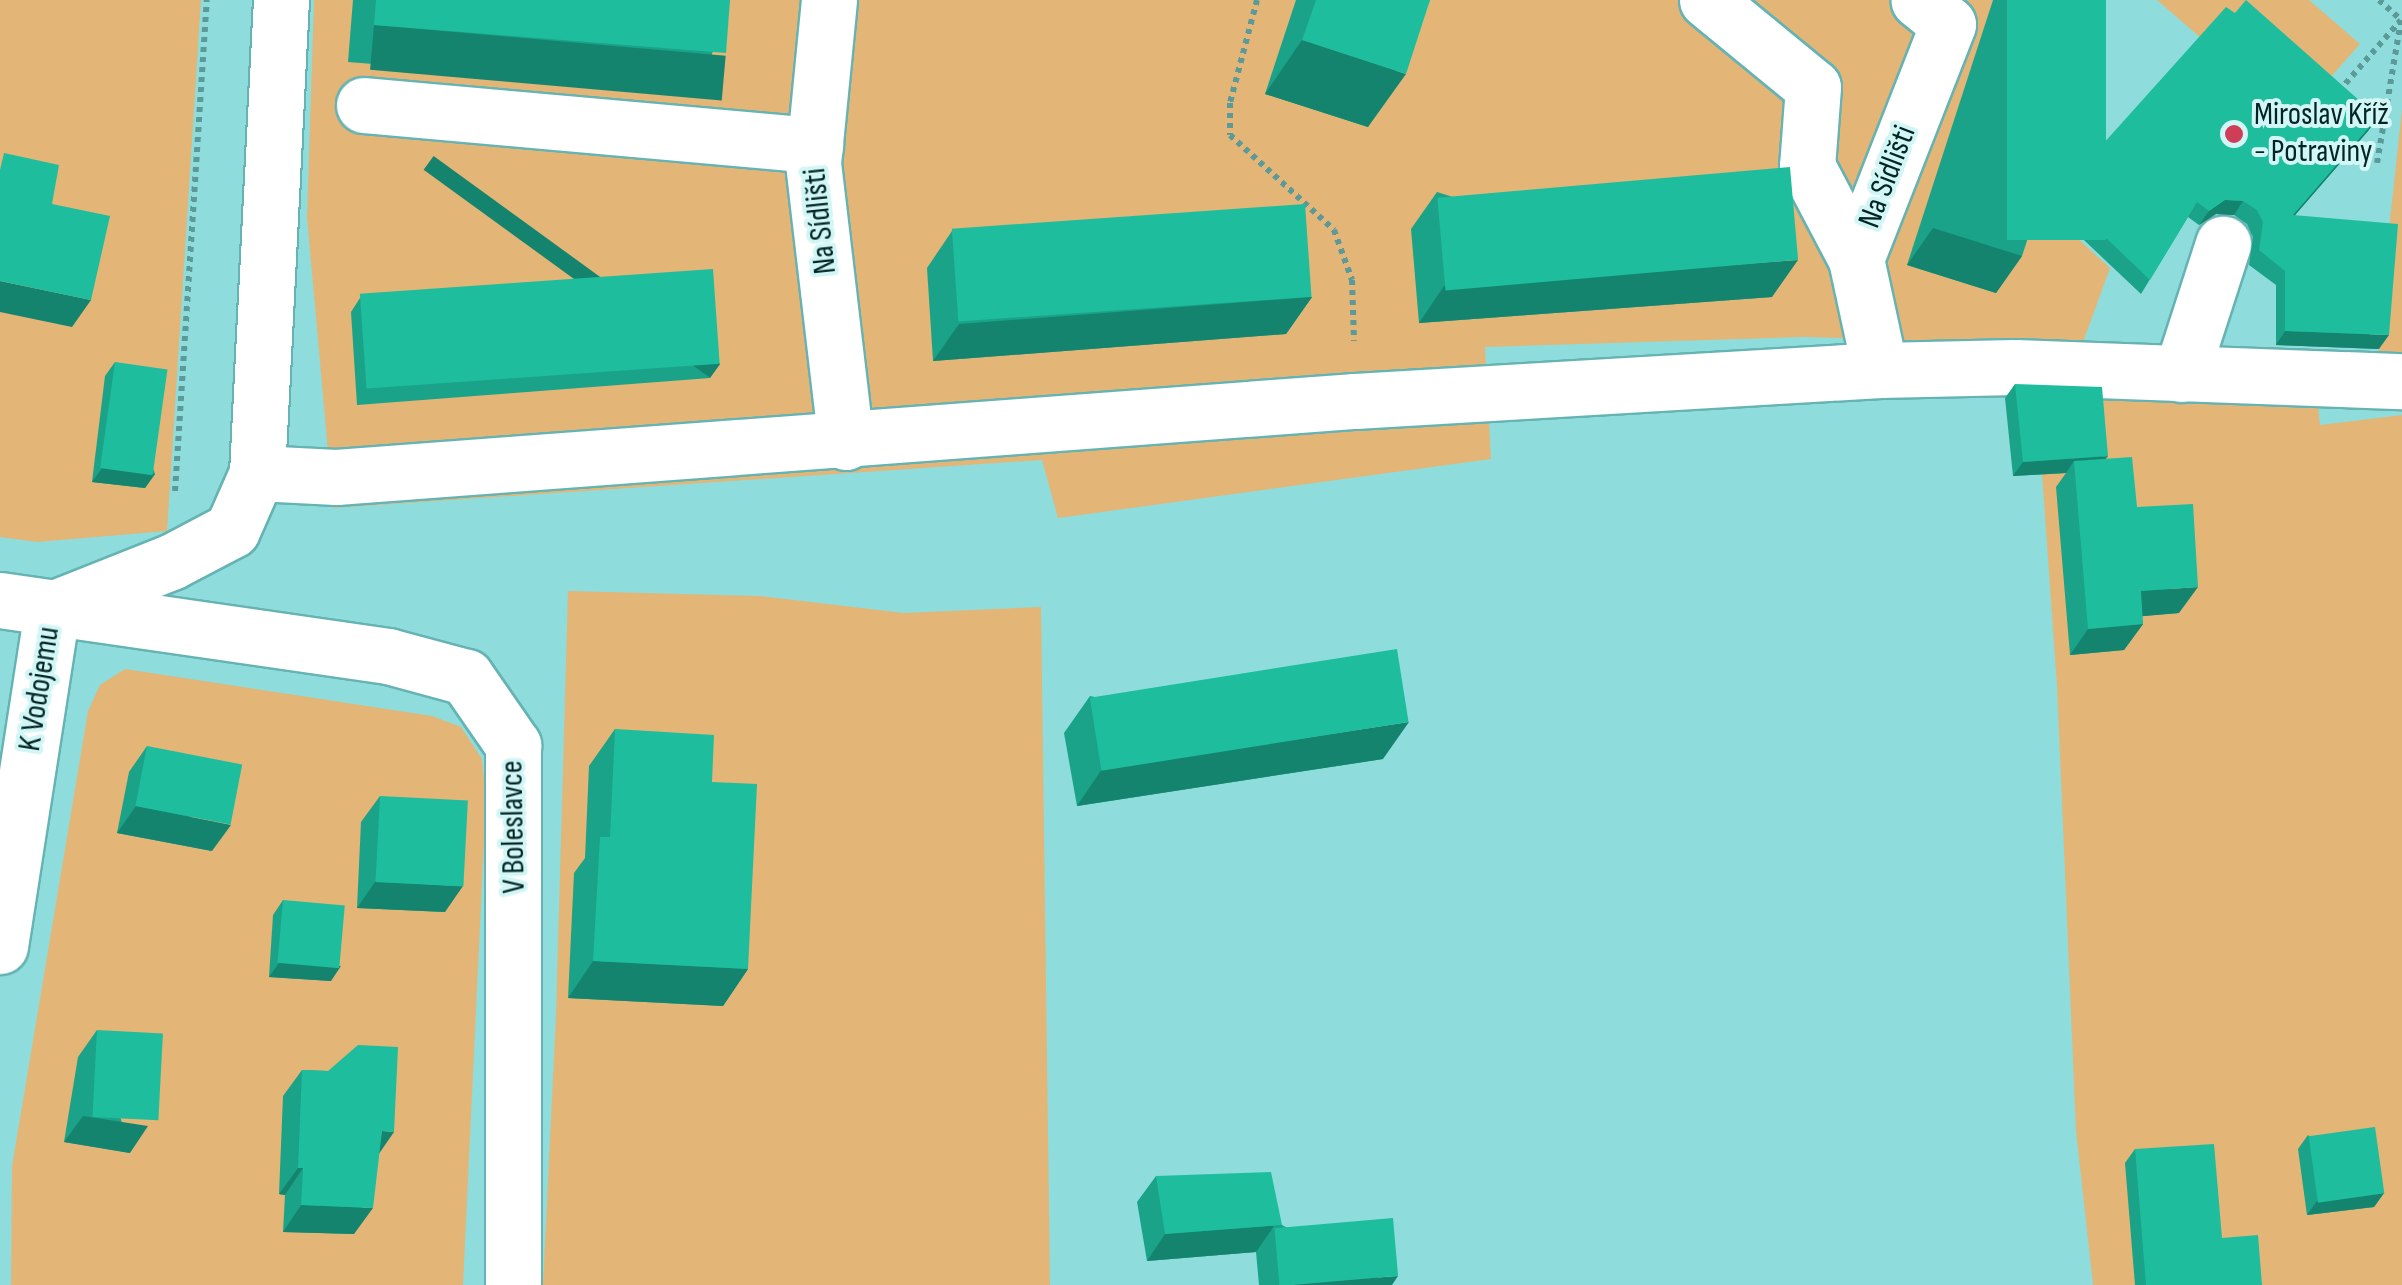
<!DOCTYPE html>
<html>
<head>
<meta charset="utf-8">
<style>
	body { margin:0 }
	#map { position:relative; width:2402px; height:1285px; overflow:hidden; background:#8edddc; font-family:"Sofia Sans Condensed",sans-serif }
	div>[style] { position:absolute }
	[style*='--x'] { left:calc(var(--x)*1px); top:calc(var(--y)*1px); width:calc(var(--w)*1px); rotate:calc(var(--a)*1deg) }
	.green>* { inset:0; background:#e3b576 }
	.path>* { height:6px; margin-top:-3px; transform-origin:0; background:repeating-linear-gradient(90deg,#5b9a99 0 5px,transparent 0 10px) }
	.roads { filter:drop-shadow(2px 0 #65b3b3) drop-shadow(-2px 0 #65b3b3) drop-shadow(0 2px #65b3b3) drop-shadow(0 -2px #65b3b3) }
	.minor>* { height:55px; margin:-27.5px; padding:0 27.5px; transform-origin:27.5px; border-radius:27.5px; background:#fff }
	.wall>* { inset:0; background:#1aa388 }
	.shaded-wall>* { inset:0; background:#15846f; transform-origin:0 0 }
	.building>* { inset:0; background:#1ebd9e; transform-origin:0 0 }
	.dots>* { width:28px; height:28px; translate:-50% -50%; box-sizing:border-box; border:5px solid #d1f6f5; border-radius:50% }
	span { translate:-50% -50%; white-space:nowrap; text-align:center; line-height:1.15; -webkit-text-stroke:8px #d1f6f5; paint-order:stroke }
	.poi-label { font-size:32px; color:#012424 }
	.left { translate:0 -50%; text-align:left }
	.street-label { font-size:32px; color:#012424 }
</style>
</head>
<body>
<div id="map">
	<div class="green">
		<div style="clip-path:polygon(0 0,201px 0,167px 531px,37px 542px,0 537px)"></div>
		<div style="clip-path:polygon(314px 0,1993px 0,1908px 265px,2029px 194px,2110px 268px,2082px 345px,1804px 337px,1485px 347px,1491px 459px,1058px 518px,1042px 460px,333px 508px,307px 217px)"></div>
		<div style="clip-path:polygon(2157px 0,2309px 0,2360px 44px,2321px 88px,2209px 45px)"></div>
		<div style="clip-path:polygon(2402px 109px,2402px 356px,2378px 355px,2388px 238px)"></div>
		<div style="clip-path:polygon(2092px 398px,2318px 406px,2320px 425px,2402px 415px,2402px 1285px,2093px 1285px,2076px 1131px,2057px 686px,2042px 474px)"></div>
		<div style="clip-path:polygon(568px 591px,760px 596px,904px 613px,1041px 607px,1050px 1285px,543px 1285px,556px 1014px)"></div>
		<div style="clip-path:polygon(125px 669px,432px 716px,461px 727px,482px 759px,486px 799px,463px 1285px,11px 1285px,12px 1166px,88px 711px,100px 685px)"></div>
	</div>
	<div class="path">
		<div style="--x:1257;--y:0;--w:106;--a:104.7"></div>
		<div style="--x:1230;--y:103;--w:32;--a:90"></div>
		<div style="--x:1230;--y:135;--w:141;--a:42.4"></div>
		<div style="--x:1334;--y:230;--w:53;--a:70.2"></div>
		<div style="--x:1352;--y:280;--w:61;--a:88.1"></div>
		<div style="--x:2379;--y:0;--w:30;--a:42"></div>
		<div style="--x:2339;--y:91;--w:94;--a:-48.9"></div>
		<div style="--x:2401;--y:20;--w:145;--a:99.5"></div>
		<div style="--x:175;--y:491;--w:492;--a:-86.3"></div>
	</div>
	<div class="roads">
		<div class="minor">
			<div style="--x:829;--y:0;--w:164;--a:95.6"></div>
			<div style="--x:813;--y:163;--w:281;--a:83.3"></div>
			<div style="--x:1707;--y:0;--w:137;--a:39.4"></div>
			<div style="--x:1813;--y:87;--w:79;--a:94.3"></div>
			<div style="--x:1807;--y:166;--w:105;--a:62.2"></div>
			<div style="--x:364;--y:105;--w:453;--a:5.1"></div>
			<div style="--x:1880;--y:370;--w:114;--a:-102.2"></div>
			<div style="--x:1856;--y:259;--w:252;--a:-68.6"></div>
			<div style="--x:1948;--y:24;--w:38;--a:-141"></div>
			<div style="--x:2181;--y:374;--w:137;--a:-72.1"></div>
			<div style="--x:257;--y:473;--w:79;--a:2.9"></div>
			<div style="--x:336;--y:477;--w:1022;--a:-4.27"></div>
			<div style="--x:1355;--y:401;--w:526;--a:-3.38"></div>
			<div style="--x:1880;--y:370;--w:135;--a:-1.3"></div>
			<div style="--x:2015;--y:367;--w:387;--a:2.1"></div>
			<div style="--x:0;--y:600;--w:392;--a:8.2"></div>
			<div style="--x:388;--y:656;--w:81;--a:15.1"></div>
			<div style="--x:466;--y:677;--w:83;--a:55.3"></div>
			<div style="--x:513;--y:745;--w:540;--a:90"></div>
			<div style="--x:0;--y:946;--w:341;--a:-81.2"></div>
			<div style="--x:52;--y:609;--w:128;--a:-21.6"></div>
			<div style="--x:171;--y:562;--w:69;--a:-27.7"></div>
			<div style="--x:232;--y:530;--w:62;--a:-66.3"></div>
			<div style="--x:257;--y:473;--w:474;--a:-87.1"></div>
		</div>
	</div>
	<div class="wall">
		<div style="clip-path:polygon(353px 0,730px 0,700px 90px,348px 62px)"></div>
		<div style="clip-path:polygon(1296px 0,1430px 0,1368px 127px,1265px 94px)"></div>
		<div style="clip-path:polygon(1993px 0,2106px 0,2022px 256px,1996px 293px,1907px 265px)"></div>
		<div style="clip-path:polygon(2378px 117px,2368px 131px,2295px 215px,2379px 349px,2276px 345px,2276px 285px,2249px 265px,2253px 237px,2247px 224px,2234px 215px,2216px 214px,2199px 225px,2188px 217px,2141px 294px,2049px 207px,2059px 193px)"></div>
		<div style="clip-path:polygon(1437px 192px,1772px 297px,1419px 323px,1411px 229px)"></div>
		<div style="clip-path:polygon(952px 231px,1312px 297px,1286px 334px,933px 361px,927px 268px)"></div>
		<div style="clip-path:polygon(360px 298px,720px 364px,710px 378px,357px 405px,351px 312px)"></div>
		<div style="clip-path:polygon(115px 362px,155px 474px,145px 488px,92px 482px,105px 376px)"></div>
		<div style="clip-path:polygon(2015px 384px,2106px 459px,2137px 507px,2179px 613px,2142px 616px,2143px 624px,2124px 650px,2070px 655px,2056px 487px,2066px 473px,2013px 476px,2005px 398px)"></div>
		<div style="clip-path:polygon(1090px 696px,1383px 759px,1077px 806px,1064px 733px)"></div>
		<div style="clip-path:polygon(615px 729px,712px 782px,748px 969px,723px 1006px,568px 998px,574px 873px,585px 858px,589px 766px)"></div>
		<div style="clip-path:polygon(147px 746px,212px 851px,117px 833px,129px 772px)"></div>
		<div style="clip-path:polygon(380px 796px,445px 912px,357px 908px,361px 822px)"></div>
		<div style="clip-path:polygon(283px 900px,331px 981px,269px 977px,273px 915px)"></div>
		<div style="clip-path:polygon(97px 1030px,130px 1153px,64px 1142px,78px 1057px)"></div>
		<div style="clip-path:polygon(302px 1070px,328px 1071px,379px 1153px,354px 1234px,283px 1232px,285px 1195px,279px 1194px,283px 1096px)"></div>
		<div style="clip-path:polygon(2308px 1135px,2384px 1193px,2374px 1207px,2307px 1215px,2298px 1149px)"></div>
		<div style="clip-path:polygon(2135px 1149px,2222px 1238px,2262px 1285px,2135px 1285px,2125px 1163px)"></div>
		<div style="clip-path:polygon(1156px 1176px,1282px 1225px,1392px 1285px,1259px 1285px,1256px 1252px,1147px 1261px,1137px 1202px)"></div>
	</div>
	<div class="shaded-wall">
		<div style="left:374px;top:25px;width:353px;height:45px;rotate:5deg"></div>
		<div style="clip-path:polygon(1302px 40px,1406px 74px,1368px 127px,1265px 94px)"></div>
		<div style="clip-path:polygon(2378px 117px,2368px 131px,2283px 229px,2293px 215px)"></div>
		<div style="clip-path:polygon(2225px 200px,2243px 201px,2234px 215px,2216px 214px,2199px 225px,2209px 211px)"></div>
		<div style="clip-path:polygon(1933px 228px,2022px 256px,1996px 293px,1907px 265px)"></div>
		<div style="clip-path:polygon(1798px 260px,1772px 297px,1419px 323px,1444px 286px)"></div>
		<div style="clip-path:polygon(0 281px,91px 300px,72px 327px,0 312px)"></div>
		<div style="clip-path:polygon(1312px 297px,1286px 334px,933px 361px,959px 324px)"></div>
		<div style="clip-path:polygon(2285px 331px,2389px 335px,2379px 349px,2276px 345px)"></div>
		<div style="left:720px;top:364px;width:17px;height:354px;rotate:126deg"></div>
		<div style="clip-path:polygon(2108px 456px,2098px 470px,2074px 461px,2066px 473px,2013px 476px,2023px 462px)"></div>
		<div style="clip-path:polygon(102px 468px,155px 474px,145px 488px,92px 482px)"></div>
		<div style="clip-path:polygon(2198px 587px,2179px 613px,2122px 618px,2141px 591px)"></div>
		<div style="clip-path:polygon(2143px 624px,2124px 650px,2070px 655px,2088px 629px)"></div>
		<div style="clip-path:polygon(1409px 722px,1383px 759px,1077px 806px,1102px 769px)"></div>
		<div style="clip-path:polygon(136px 806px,231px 825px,212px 851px,117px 833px)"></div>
		<div style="clip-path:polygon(375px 882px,463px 886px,445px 912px,357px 908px)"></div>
		<div style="clip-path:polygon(593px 961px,748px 969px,723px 1006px,568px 998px)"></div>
		<div style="clip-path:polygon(279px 963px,341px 966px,331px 981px,269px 977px)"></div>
		<div style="clip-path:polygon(83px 1116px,148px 1126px,130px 1153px,64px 1142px)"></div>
		<div style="clip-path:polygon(382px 1131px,394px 1132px,376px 1158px)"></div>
		<div style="clip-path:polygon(298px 1168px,303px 1168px,285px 1195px,279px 1194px)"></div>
		<div style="clip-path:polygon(2384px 1193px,2374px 1207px,2307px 1215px,2317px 1201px)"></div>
		<div style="clip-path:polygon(301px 1205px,373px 1208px,354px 1234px,283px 1232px)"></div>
		<div style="clip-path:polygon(1282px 1225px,1274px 1226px,1256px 1252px,1147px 1261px,1165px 1234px)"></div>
		<div style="clip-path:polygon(1398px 1276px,1392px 1285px,1280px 1285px)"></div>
	</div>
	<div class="building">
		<div style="clip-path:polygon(376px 0,730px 0,726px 53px,374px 25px)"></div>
		<div style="clip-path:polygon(1316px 0,1430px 0,1406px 74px,1302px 40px)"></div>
		<div style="left:2007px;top:0;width:99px;height:240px"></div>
		<div style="clip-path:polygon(2246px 0,2378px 117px,2293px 215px,2398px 224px,2389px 335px,2285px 331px,2285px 271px,2259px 250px,2263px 222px,2257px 210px,2243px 201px,2225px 200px,2209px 211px,2197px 202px,2150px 280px,2059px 193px,2226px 7px,2235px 13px)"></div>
		<div style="clip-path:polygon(4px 153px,59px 165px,52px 204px,110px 216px,91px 300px,0 281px,0 170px)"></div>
		<div style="left:1790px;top:167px;width:93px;height:354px;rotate:85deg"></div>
		<div style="left:1305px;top:204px;width:93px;height:354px;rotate:86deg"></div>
		<div style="left:713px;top:269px;width:95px;height:354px;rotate:86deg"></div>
		<div style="left:115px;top:362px;width:53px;height:107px;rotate:8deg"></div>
		<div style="clip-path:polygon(2015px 384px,2102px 387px,2108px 456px,2023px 462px)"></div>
		<div style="clip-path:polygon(2132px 457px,2137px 507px,2193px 504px,2198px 587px,2141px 591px,2143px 624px,2088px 629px,2074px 461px)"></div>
		<div style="left:1397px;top:649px;width:74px;height:311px;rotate:81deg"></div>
		<div style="clip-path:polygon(615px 729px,714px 735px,712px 782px,757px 784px,748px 969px,593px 961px,600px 837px,610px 837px)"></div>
		<div style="left:147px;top:746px;width:97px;height:61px;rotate:11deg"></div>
		<div style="left:380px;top:796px;width:88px;height:86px;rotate:3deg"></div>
		<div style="left:283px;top:900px;width:62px;height:63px;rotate:5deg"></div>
		<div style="left:97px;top:1030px;width:66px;height:87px;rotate:3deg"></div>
		<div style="clip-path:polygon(358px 1045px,398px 1047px,394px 1132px,382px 1131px,373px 1208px,301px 1205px,303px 1168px,298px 1168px,302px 1070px,328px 1071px)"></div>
		<div style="left:2375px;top:1127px;width:67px;height:67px;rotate:82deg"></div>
		<div style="clip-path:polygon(2214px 1144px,2222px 1238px,2258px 1235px,2262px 1285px,2146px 1285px,2135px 1149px)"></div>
		<div style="clip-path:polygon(1271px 1172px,1282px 1225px,1165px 1234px,1156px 1176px)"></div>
		<div style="left:1393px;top:1218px;width:58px;height:119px;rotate:85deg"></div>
	</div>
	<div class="dots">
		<div style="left:2234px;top:134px;background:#ce3e57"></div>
	</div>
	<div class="poi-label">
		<span class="left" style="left:2254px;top:134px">Miroslav Kříž<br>- Potraviny</span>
	</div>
	<div class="street-label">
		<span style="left:1888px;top:177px;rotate:-69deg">Na Sídlišti</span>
		<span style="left:821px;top:221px;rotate:-96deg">Na Sídlišti</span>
		<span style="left:40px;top:689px;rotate:-81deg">K Vodojemu</span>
		<span style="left:514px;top:827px;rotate:-91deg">V Boleslavce</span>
	</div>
</div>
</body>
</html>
